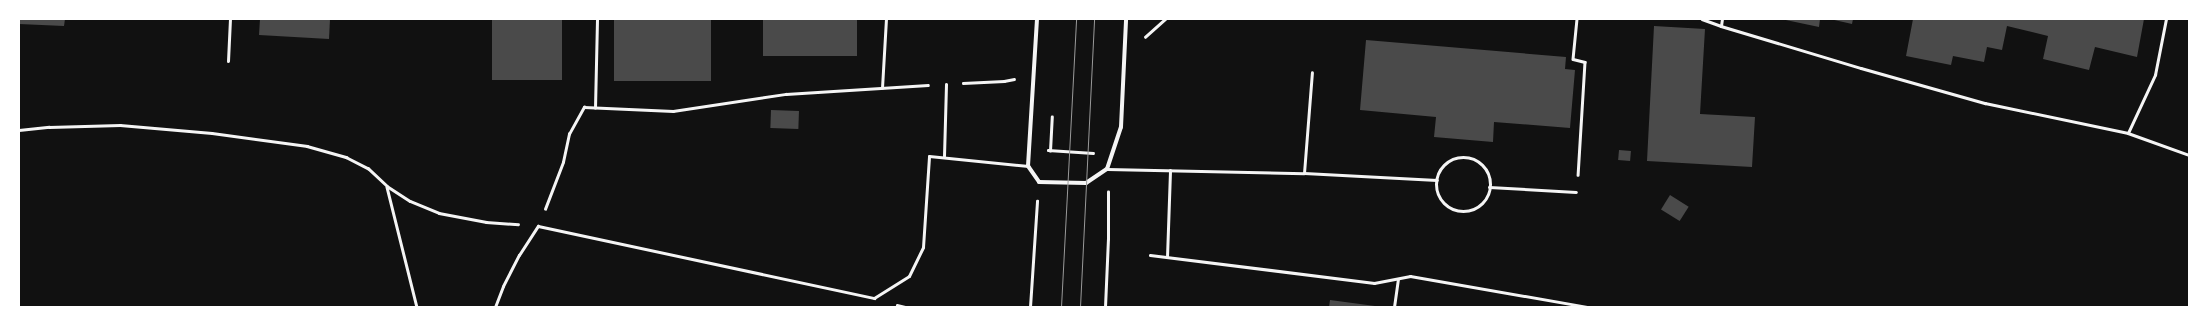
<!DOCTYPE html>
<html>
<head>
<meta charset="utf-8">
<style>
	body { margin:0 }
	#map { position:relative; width:2208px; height:326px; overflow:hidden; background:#111; font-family:Lato,sans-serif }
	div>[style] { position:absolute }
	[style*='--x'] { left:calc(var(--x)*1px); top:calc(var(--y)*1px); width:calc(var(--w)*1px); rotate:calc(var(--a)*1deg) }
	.building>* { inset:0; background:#4a4a4a; transform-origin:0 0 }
	.path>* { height:2.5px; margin:-1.25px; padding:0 1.25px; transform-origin:1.25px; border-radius:1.25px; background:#f5f5f5 }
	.service>* { height:3px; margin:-1.5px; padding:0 1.5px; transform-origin:1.5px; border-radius:1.5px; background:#f5f5f5 }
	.service>.ring { margin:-1.5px; padding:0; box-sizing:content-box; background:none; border:3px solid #f5f5f5; border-radius:50% }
	.minor>* { height:4px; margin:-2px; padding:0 2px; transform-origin:2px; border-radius:2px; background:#f5f5f5 }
	.tram>* { height:1px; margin:-0.5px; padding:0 0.5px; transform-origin:0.5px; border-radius:0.5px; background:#9a9a9a }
	span { translate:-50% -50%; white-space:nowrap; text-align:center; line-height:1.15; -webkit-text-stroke:4px #fff; paint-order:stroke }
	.frame { position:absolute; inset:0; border:20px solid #fff; pointer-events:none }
</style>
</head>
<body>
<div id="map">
	<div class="building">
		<div style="clip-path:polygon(19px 19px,65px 19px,64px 26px,19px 24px)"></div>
		<div style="clip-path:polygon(260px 19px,330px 19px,329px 39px,259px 35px)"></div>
		<div style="left:492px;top:19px;width:70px;height:61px"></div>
		<div style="left:614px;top:19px;width:97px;height:62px"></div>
		<div style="left:763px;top:19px;width:94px;height:37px"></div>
		<div style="clip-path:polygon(1781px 19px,1820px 19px,1819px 27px)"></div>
		<div style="clip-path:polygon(1830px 19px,1853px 19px,1852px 24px)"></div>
		<div style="clip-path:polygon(1913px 19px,2144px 19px,2137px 57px,2095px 47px,2089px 70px,2043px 59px,2048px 36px,2007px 26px,2002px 50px,1987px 47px,1984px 62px,1953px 56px,1951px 65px,1906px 56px)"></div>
		<div style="clip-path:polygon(1654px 26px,1705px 29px,1700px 114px,1755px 117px,1752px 167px,1647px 161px)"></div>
		<div style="clip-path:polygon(1366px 40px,1566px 57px,1565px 69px,1575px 70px,1570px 128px,1494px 122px,1493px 142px,1434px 137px,1436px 117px,1360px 110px)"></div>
		<div style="left:771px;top:110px;width:28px;height:18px;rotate:2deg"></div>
		<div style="left:1619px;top:150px;width:12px;height:10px;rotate:5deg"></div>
		<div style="left:1670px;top:195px;width:22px;height:17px;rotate:32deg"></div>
		<div style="clip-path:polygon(1330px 300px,1375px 306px,1375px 307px,1329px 307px)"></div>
	</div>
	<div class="path">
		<div style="--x:1577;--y:19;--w:40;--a:95.7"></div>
		<div style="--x:1573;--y:59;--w:12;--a:14"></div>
		<div style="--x:1585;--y:62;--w:113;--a:93.5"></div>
		<div style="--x:1702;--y:19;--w:20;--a:20"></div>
		<div style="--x:1721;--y:26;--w:146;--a:16.7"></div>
		<div style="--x:1861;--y:68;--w:129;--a:15.8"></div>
		<div style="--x:1985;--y:103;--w:146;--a:11.8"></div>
		<div style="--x:2128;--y:133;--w:65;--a:19.8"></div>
		<div style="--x:1721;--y:26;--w:7;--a:-82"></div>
		<div style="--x:1145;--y:37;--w:27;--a:-42"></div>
		<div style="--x:963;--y:83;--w:41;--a:-2.8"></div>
		<div style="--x:1004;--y:81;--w:10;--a:-11"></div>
		<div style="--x:882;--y:88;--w:69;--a:-86.7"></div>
		<div style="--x:595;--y:108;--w:89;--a:-88.7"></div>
		<div style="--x:19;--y:130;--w:30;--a:-6"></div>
		<div style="--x:49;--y:127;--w:71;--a:-1.6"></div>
		<div style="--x:120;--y:125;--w:92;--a:5"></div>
		<div style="--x:212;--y:133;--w:96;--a:7.8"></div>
		<div style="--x:307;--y:146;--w:41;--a:15.8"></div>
		<div style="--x:346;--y:157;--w:25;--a:27"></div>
		<div style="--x:368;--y:168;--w:26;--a:43"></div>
		<div style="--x:387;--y:186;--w:27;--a:33"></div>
		<div style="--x:410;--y:201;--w:31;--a:22"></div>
		<div style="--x:439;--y:213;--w:48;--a:10.8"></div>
		<div style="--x:486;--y:222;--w:32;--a:4"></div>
		<div style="--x:2128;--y:133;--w:64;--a:-65"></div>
		<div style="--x:2155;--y:75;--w:57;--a:-78.9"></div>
		<div style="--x:1048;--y:150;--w:45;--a:3.8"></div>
		<div style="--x:1050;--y:151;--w:34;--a:-87"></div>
		<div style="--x:387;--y:187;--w:124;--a:76"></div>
		<div style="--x:545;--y:209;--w:50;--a:-69"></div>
		<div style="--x:563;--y:162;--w:29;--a:-78"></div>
		<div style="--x:569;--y:134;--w:31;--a:-61"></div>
		<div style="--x:584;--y:107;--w:89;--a:2.6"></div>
		<div style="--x:673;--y:111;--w:114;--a:-8.6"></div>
		<div style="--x:786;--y:94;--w:142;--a:-3.6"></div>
		<div style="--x:897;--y:305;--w:9;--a:13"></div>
		<div style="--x:1030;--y:307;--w:106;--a:-86.2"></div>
		<div style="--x:1105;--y:307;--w:68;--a:-87.5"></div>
		<div style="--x:1108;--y:239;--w:47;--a:-90"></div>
	</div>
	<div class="service">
		<div style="--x:228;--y:61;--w:42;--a:-87.3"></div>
		<div style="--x:944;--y:156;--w:72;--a:-88.4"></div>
		<div class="ring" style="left:1436px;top:157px;width:51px;height:51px"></div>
		<div style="--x:1107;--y:169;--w:197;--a:1.2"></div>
		<div style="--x:1304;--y:173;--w:133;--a:3"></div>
		<div style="--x:1304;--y:173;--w:101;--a:-85.5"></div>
		<div style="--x:1489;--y:187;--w:87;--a:3.3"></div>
		<div style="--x:1150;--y:255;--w:226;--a:7.1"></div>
		<div style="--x:1374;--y:283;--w:37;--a:-11"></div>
		<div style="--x:1410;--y:276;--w:181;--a:9.9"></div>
		<div style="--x:1167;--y:257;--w:87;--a:-88"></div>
		<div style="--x:495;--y:307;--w:22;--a:-69"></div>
		<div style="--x:503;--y:286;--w:35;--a:-63"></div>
		<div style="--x:519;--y:255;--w:35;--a:-57"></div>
		<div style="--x:538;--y:226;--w:344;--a:12.1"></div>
		<div style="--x:874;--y:298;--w:41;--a:-32.2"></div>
		<div style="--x:909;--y:276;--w:32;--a:-64"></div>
		<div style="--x:923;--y:247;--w:91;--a:-86.2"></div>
		<div style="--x:929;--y:156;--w:100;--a:5.8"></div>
		<div style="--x:1394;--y:307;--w:28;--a:-82"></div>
	</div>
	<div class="minor">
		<div style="--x:1037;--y:19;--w:147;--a:93.5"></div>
		<div style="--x:1028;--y:166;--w:19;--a:55"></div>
		<div style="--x:1039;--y:182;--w:47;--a:1.2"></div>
		<div style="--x:1086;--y:183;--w:25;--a:-34"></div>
		<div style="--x:1107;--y:169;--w:44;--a:-71.6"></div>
		<div style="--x:1121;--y:127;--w:108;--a:-87.3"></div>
	</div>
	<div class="tram">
		<div style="--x:1061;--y:307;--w:288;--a:-87"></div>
		<div style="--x:1080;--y:307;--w:288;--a:-87.2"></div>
	</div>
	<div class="frame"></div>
</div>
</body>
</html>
